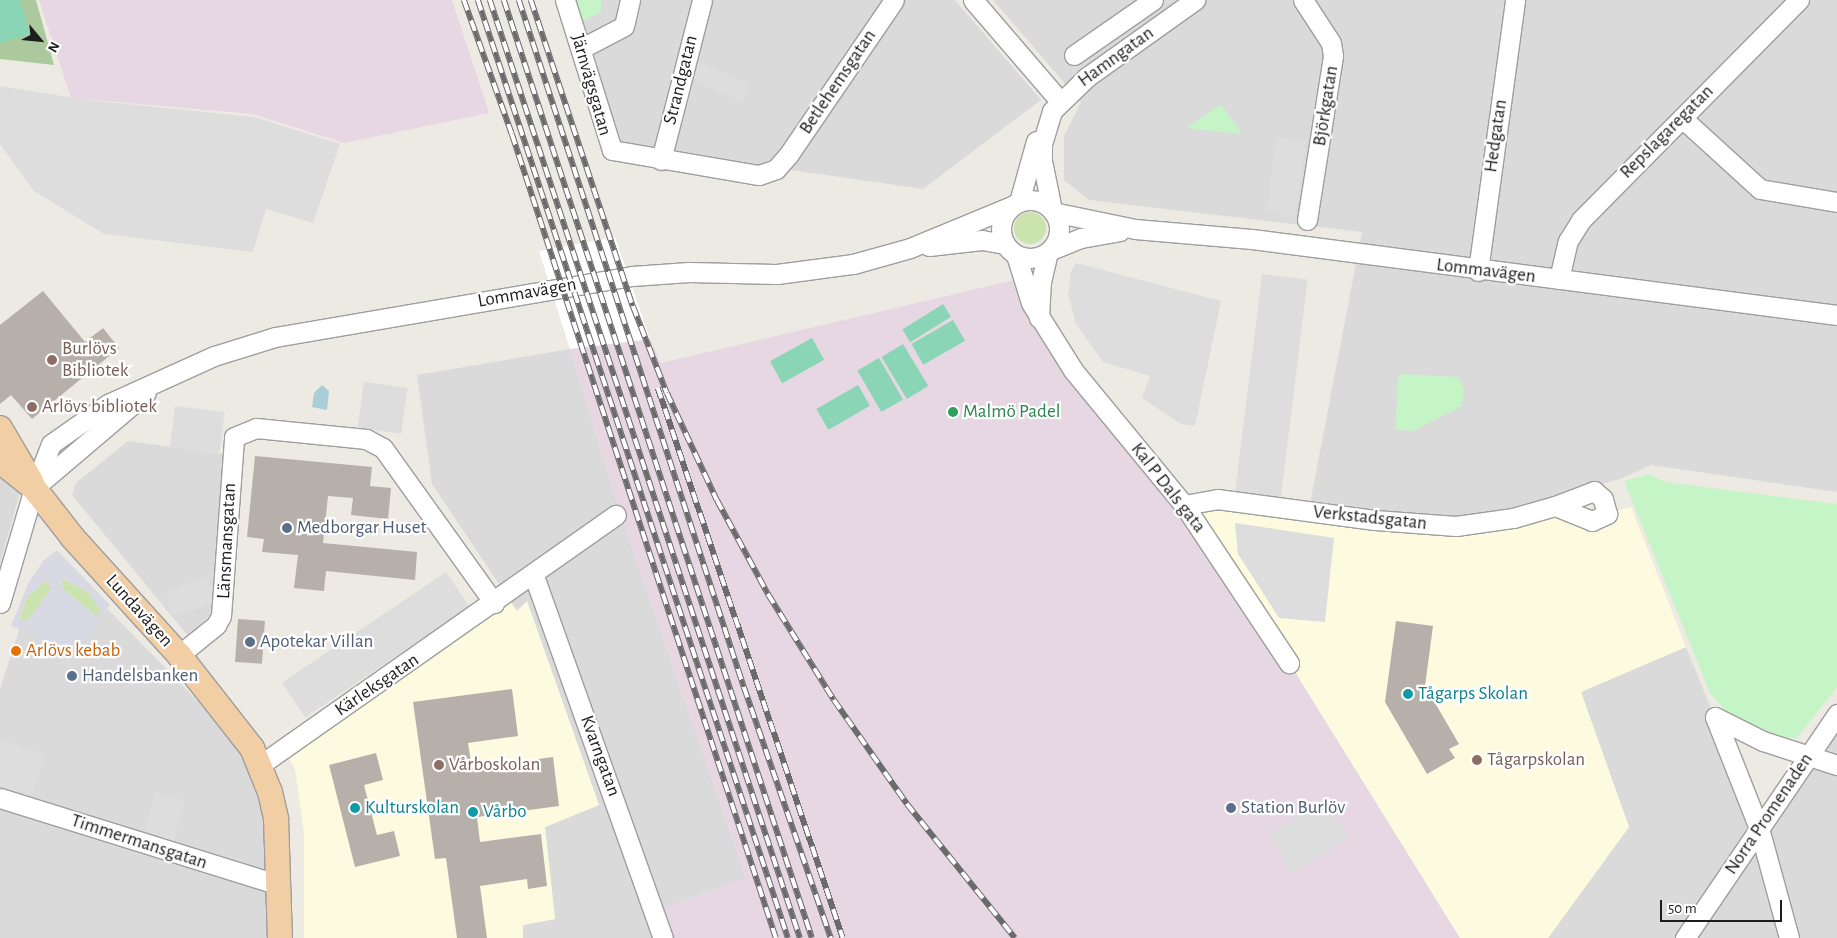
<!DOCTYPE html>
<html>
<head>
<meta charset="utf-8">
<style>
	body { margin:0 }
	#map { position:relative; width:1837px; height:938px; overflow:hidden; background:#edeae4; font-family:"Alegreya Sans",sans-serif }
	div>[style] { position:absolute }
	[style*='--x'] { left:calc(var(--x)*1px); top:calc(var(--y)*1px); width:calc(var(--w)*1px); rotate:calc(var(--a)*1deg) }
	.residential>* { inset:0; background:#dbdada }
	.industrial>* { inset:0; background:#e6d7e3 }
	.education>* { inset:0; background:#fcfbdf }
	.grass>* { inset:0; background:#cae3af }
	.round { border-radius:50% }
	.forest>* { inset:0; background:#abc99d }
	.park>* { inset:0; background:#c5f4c7 }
	.pitch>* { inset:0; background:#8ad5b5; transform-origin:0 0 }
	.parking>* { inset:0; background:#ddd; transform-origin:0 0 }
	.plaza>* { inset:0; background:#d9d9e3 }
	.water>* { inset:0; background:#a9ced7 }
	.pier>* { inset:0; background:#fff }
	.building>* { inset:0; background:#b6afaa; transform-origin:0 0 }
	.roads { filter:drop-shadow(1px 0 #9e9e9e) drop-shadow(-1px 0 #9e9e9e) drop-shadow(0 1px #9e9e9e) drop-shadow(0 -1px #9e9e9e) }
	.minor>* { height:19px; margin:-9.5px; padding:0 9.5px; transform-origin:9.5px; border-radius:9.5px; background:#fff }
	.minor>.ring { margin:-9.5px; padding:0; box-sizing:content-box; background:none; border:19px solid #fff; border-radius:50% }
	.major>* { height:24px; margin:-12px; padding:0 12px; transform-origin:12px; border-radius:12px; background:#f2cea4 }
	.rail>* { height:5.5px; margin-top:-2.75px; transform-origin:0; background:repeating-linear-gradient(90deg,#fff 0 11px,#6b6b6b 0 22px); box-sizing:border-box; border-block:1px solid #6b6b6b }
	.dots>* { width:14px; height:14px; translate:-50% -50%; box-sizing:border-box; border:2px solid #fff; border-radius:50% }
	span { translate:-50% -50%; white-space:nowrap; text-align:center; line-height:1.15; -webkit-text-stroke:4.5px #fff; paint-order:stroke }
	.street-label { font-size:19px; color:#1d1d1d }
	.education-label { font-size:19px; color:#785e54 }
	.left { translate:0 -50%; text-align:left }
	.leisure-label { font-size:19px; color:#27864d }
	.service-label { font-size:19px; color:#4e5e75 }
	.food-label { font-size:19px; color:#c56008 }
	.culture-label { font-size:19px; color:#0d838f }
	.north { position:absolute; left:15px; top:15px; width:50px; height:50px; -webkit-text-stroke:4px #fff; paint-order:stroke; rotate:118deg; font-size:14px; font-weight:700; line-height:20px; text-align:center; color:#1d1d1d }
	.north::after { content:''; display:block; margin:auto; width:18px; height:22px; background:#1d1d1d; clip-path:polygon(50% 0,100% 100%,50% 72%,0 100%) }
	.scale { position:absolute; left:1660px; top:900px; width:122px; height:22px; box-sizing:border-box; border:2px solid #1d1d1d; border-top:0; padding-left:6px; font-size:15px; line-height:18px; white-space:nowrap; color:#1d1d1d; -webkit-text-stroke:4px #fff; paint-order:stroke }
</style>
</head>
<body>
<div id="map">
	<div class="residential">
		<div style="clip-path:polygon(571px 0,955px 0,1041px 100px,923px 189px,619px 145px)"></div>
		<div style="clip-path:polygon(993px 0,1837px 0,1837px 492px,1651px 465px,1620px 479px,1519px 507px,1443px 519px,1310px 504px,1362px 232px,1089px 200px,1064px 180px,1064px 136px,1081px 102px)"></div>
		<div style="clip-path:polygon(570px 349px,621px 516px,746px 878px,661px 909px,671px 938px,523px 938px,523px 925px,555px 919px,545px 827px,599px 805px,527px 601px,517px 611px,432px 484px,417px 375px)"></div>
		<div style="clip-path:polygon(128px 441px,225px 454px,219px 607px,188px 636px,72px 495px,76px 483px)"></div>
		<div style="clip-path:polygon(0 469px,20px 492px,0 564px)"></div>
		<div style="clip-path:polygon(96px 597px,260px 765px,280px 938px,0 938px,0 689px,26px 609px)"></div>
		<div style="clip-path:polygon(1686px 647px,1759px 827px,1837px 714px,1837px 938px,1548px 938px,1629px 827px,1581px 692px)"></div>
	</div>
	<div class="industrial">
		<div style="clip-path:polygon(39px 0,452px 0,489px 113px,344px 143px,253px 114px,71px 98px)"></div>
		<div style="clip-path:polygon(1023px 278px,1031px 303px,1238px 580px,1460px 938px,671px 938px,661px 909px,746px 878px,621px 516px,570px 349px,650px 339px,661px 363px)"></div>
	</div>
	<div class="education">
		<div style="clip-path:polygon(1184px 505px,1375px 520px,1607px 514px,1631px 507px,1686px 647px,1581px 692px,1629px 827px,1548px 938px,1460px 938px,1238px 580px)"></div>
		<div style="clip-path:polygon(506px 595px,517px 611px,527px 601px,599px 805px,545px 827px,555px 919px,523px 925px,523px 938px,304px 938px,304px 833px,295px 769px,284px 749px)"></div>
	</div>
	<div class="grass">
		<div class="round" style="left:1014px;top:212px;width:32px;height:32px"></div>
		<div style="clip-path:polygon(61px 578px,88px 592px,101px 611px,97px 617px,63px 589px)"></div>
		<div style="clip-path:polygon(46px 580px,51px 589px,28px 620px,23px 621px,20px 617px,27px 597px)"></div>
	</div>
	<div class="forest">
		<div style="clip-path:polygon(0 0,36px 0,54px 65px,0 59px)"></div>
	</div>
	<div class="park">
		<div style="clip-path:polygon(572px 0,601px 0,601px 12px,579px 23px)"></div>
		<div style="clip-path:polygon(1221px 104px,1242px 134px,1187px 128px)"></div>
		<div style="clip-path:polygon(1399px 374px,1458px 377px,1464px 389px,1462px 406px,1413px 431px,1395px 429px)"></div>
		<div style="clip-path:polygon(1649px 474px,1665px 482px,1837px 504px,1837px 687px,1797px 738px,1778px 737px,1726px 711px,1710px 693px,1624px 481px)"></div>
	</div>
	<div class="pitch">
		<div style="clip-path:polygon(0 0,20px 0,30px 34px,0 43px)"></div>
		<div style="left:943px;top:304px;width:15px;height:48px;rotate:58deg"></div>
		<div style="left:953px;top:320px;width:24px;height:48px;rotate:60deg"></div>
		<div style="left:812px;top:338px;width:25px;height:48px;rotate:61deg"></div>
		<div style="left:903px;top:344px;width:49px;height:25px;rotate:59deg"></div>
		<div style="left:879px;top:358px;width:48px;height:25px;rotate:60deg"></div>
		<div style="left:858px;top:385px;width:24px;height:48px;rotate:60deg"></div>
	</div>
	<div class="parking">
		<div style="left:697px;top:61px;width:58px;height:19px;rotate:24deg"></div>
		<div style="clip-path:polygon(0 86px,87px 100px,254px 117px,340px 144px,313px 223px,266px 209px,253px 252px,104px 234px,34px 191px,0 144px)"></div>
		<div style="left:1277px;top:137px;width:29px;height:76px;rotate:8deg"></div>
		<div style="clip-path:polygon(1076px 263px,1221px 301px,1195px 426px,1181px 424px,1142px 398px,1150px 376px,1103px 362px,1076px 324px,1068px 294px,1071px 271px)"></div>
		<div style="left:1262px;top:274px;width:46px;height:224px;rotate:7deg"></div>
		<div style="left:364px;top:382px;width:44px;height:46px;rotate:8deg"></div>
		<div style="left:175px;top:406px;width:50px;height:41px;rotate:7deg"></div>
		<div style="clip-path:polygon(1235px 523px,1334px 538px,1325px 622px,1279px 618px,1238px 554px)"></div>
		<div style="left:446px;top:572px;width:42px;height:198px;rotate:56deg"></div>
		<div style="left:208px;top:577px;width:27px;height:45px;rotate:73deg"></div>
		<div style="clip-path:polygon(0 739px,45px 754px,31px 797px,0 787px)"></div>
		<div style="left:155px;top:792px;width:31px;height:46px;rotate:15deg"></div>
		<div style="left:1326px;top:800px;width:45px;height:67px;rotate:59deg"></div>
	</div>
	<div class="plaza">
		<div style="clip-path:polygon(evenodd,57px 550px,110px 605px,78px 651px,63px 657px,38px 645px,38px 636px,11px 626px,28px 584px,43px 561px,57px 550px,61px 578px,88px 592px,101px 611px,97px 617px,63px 589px,61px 578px,57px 550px,46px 580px,51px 589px,28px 620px,23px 621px,20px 617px,27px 597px,46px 580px)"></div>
	</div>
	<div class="water">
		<div style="clip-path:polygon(322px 385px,329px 391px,327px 410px,312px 407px,314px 393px)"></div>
	</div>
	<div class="pier">
		<div style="clip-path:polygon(615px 237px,650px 339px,570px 349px,539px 251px)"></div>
	</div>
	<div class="building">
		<div style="clip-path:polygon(43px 291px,85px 342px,103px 328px,119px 348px,32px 419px,11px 395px,0 404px,0 325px)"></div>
		<div style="clip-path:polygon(255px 456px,372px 467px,370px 486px,391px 488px,388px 519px,351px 515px,353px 498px,328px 496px,323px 543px,417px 552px,415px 580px,326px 571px,324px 591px,294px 588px,298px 555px,262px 552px,264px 539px,247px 537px)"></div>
		<div style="left:238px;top:619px;width:27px;height:43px;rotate:4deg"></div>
		<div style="clip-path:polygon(1396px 621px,1433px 626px,1425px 686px,1459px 744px,1449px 749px,1455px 758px,1427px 774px,1385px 702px)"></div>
		<div style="clip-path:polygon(512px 689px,518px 736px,468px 743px,472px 768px,553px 757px,559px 806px,477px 817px,480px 842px,541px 834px,547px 886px,528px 889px,527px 879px,480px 886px,487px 938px,457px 938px,446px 858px,435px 859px,413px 702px)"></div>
		<div style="clip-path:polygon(376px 753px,383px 780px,364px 785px,377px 835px,394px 831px,400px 856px,355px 867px,329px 765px)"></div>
	</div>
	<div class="roads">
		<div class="minor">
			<div style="--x:565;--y:0;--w:157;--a:72.6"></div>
			<div style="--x:612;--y:150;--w:149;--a:9.7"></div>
			<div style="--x:759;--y:175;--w:18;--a:-19"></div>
			<div style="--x:776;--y:169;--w:20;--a:-49"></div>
			<div style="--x:789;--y:154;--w:186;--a:-55.7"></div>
			<div style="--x:973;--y:0;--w:132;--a:49.3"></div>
			<div style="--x:1303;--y:0;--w:51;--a:56.9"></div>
			<div style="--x:1331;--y:43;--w:13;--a:81"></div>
			<div style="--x:1333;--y:56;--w:166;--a:99"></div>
			<div style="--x:582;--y:48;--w:47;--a:-27.6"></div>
			<div style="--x:624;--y:26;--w:27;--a:-77"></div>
			<div style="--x:1074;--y:55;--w:96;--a:-34.8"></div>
			<div style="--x:1682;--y:118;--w:105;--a:42.3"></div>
			<div style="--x:1760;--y:189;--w:78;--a:9.6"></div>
			<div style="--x:661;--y:160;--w:165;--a:-75.6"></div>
			<div class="ring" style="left:1001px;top:200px;width:39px;height:39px"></div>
			<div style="--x:1019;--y:202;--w:63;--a:-74.4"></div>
			<div style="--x:1052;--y:210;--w:50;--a:-101.5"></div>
			<div style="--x:1042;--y:161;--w:17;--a:-90"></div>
			<div style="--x:1042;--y:144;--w:34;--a:-73"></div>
			<div style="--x:1052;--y:111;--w:49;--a:-44.2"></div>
			<div style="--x:1087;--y:77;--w:133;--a:-35.5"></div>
			<div style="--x:1053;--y:212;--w:84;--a:11.7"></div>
			<div style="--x:1135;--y:229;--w:117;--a:4.9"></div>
			<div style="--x:1252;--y:239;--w:590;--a:7.4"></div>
			<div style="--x:929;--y:246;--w:53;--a:-6.5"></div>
			<div style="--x:982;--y:240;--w:23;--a:10"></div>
			<div style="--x:1051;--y:250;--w:32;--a:-22"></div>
			<div style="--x:1081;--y:238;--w:39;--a:-10"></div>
			<div style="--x:1016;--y:255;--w:50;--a:72.6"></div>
			<div style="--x:1031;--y:303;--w:79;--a:57.9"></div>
			<div style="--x:1073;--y:370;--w:175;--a:50.6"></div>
			<div style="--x:1184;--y:505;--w:190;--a:56.4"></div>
			<div style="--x:1478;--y:271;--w:274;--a:-82.2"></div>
			<div style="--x:1559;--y:279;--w:39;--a:-77"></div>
			<div style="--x:1568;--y:241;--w:25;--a:-58"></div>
			<div style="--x:1581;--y:220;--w:310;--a:-45.3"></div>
			<div style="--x:1039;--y:318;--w:36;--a:-87"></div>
			<div style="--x:1041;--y:282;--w:31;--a:-77"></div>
			<div style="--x:35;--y:487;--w:145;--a:-40.3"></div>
			<div style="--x:1184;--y:505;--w:34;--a:-10"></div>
			<div style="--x:1217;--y:499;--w:159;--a:7.6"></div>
			<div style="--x:1375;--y:520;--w:81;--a:4.2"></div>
			<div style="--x:1456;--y:526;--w:58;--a:-8"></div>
			<div style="--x:1513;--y:518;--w:44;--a:-15.9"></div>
			<div style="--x:1555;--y:506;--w:40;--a:22"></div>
			<div style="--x:1592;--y:521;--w:17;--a:-25"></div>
			<div style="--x:1607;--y:514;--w:16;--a:-105"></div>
			<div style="--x:1603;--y:499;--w:12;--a:-138"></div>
			<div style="--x:1594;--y:491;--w:42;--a:159"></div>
			<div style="--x:534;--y:576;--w:384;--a:70.4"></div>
			<div style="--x:0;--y:603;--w:120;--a:-73.5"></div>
			<div style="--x:34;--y:488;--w:47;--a:-68.9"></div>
			<div style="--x:51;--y:444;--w:70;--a:-35.1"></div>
			<div style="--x:108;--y:404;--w:116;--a:-24.4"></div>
			<div style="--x:214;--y:356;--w:64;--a:-17.3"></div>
			<div style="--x:275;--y:337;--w:362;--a:-9.7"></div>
			<div style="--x:632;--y:276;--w:57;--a:-4"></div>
			<div style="--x:689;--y:272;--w:88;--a:1.3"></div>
			<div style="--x:777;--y:274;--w:77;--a:-7.5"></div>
			<div style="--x:853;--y:264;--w:59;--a:-15.7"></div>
			<div style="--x:910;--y:248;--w:110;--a:-22.4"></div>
			<div style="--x:179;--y:655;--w:48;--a:-39"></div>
			<div style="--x:216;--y:625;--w:10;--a:-61"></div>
			<div style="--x:221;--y:616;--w:179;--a:-85.8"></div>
			<div style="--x:234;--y:437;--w:24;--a:-22"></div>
			<div style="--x:256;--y:428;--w:111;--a:5.7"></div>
			<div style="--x:366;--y:439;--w:19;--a:28"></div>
			<div style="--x:383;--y:448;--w:191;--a:54.4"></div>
			<div style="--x:1715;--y:717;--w:119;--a:68.4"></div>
			<div style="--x:1759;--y:828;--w:114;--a:74.7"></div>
			<div style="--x:1715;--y:717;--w:54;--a:26.6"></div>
			<div style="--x:1763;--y:741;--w:78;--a:18"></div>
			<div style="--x:260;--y:765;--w:435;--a:-35.1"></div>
			<div style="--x:0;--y:798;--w:292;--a:17.3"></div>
			<div style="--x:1685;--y:938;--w:271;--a:-55.8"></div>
		</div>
		<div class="major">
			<div style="--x:0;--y:428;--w:61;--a:59.7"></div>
			<div style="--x:0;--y:461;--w:43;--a:38.5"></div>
			<div style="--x:34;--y:488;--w:63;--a:52"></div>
			<div style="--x:73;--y:538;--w:158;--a:47.8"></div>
			<div style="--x:179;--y:655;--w:118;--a:51.9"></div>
			<div style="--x:252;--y:748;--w:48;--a:67.8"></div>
			<div style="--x:270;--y:792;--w:28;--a:77"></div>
			<div style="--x:276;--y:819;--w:119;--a:88.1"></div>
		</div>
	</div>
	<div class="rail">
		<div style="--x:464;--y:0;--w:142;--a:70.3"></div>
		<div style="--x:512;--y:134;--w:846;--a:71.82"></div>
		<div style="--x:478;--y:0;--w:988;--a:71.71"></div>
		<div style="--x:490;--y:0;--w:988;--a:71.71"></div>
		<div style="--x:504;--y:0;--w:987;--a:71.82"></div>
		<div style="--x:519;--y:0;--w:723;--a:71.87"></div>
		<div style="--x:744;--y:687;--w:266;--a:70.9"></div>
		<div style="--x:531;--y:0;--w:323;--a:71.6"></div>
		<div style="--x:633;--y:306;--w:93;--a:68.7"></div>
		<div style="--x:667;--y:393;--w:118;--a:65"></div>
		<div style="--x:717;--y:500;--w:107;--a:61.5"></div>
		<div style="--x:768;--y:594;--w:125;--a:58.1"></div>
		<div style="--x:834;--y:700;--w:127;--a:54.9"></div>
		<div style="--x:907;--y:804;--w:172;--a:51.1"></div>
		<div style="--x:658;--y:388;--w:580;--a:71.41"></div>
	</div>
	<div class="dots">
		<div style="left:52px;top:360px;background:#8d6e63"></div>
		<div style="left:32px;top:407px;background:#8d6e63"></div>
		<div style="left:953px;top:412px;background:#2e9e5b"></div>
		<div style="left:287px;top:528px;background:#5c6f8a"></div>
		<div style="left:250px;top:642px;background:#5c6f8a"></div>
		<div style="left:16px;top:651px;background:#e8710a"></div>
		<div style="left:72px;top:676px;background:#5c6f8a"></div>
		<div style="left:1408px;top:694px;background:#0f9aa8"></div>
		<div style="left:1477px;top:760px;background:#8d6e63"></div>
		<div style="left:439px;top:765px;background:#8d6e63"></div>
		<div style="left:355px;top:808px;background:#0f9aa8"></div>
		<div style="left:1231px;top:808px;background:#5c6f8a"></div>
		<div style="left:473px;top:812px;background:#0f9aa8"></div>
	</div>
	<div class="street-label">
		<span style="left:1116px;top:57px;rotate:-36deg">Hamngatan</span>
		<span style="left:681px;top:80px;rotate:-76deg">Strandgatan</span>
		<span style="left:838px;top:82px;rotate:-56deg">Betlehemsgatan</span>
		<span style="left:591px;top:85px;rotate:74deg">Järnvägsgatan</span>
		<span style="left:1326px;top:106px;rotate:-81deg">Björkgatan</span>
		<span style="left:1667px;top:132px;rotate:-45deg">Repslagaregatan</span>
		<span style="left:1496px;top:136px;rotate:-82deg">Hedgatan</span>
		<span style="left:1486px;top:271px;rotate:7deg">Lommavägen</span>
		<span style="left:527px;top:293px;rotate:-10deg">Lommavägen</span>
		<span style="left:1168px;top:488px;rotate:52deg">Kal P Dals gata</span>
		<span style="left:1370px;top:518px;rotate:6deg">Verkstadsgatan</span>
		<span style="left:227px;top:541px;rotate:-87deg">Länsmansgatan</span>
		<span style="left:139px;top:611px;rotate:48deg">Lundavägen</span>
		<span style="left:377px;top:685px;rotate:-34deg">Kärleksgatan</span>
		<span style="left:600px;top:756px;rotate:70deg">Kvarngatan</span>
		<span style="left:1769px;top:814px;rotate:-56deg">Norra Promenaden</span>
		<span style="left:139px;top:842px;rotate:18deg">Timmermansgatan</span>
	</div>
	<div class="education-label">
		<span class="left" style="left:62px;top:360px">Burlövs<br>Bibliotek</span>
		<span class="left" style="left:42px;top:407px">Arlövs bibliotek</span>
		<span class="left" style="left:1487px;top:760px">Tågarpskolan</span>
		<span class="left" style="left:449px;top:765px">Vårboskolan</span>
	</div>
	<div class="leisure-label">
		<span class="left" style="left:963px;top:412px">Malmö Padel</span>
	</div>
	<div class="service-label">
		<span class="left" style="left:297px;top:528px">Medborgar Huset</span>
		<span class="left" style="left:260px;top:642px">Apotekar Villan</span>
		<span class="left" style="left:82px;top:676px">Handelsbanken</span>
		<span class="left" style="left:1241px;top:808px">Station Burlöv</span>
	</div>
	<div class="food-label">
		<span class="left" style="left:26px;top:651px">Arlövs kebab</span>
	</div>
	<div class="culture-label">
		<span class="left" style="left:1418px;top:694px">Tågarps Skolan</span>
		<span class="left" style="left:365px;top:808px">Kulturskolan</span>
		<span class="left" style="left:483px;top:812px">Vårbo</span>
	</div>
	<div class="north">N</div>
	<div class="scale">50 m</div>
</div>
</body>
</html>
